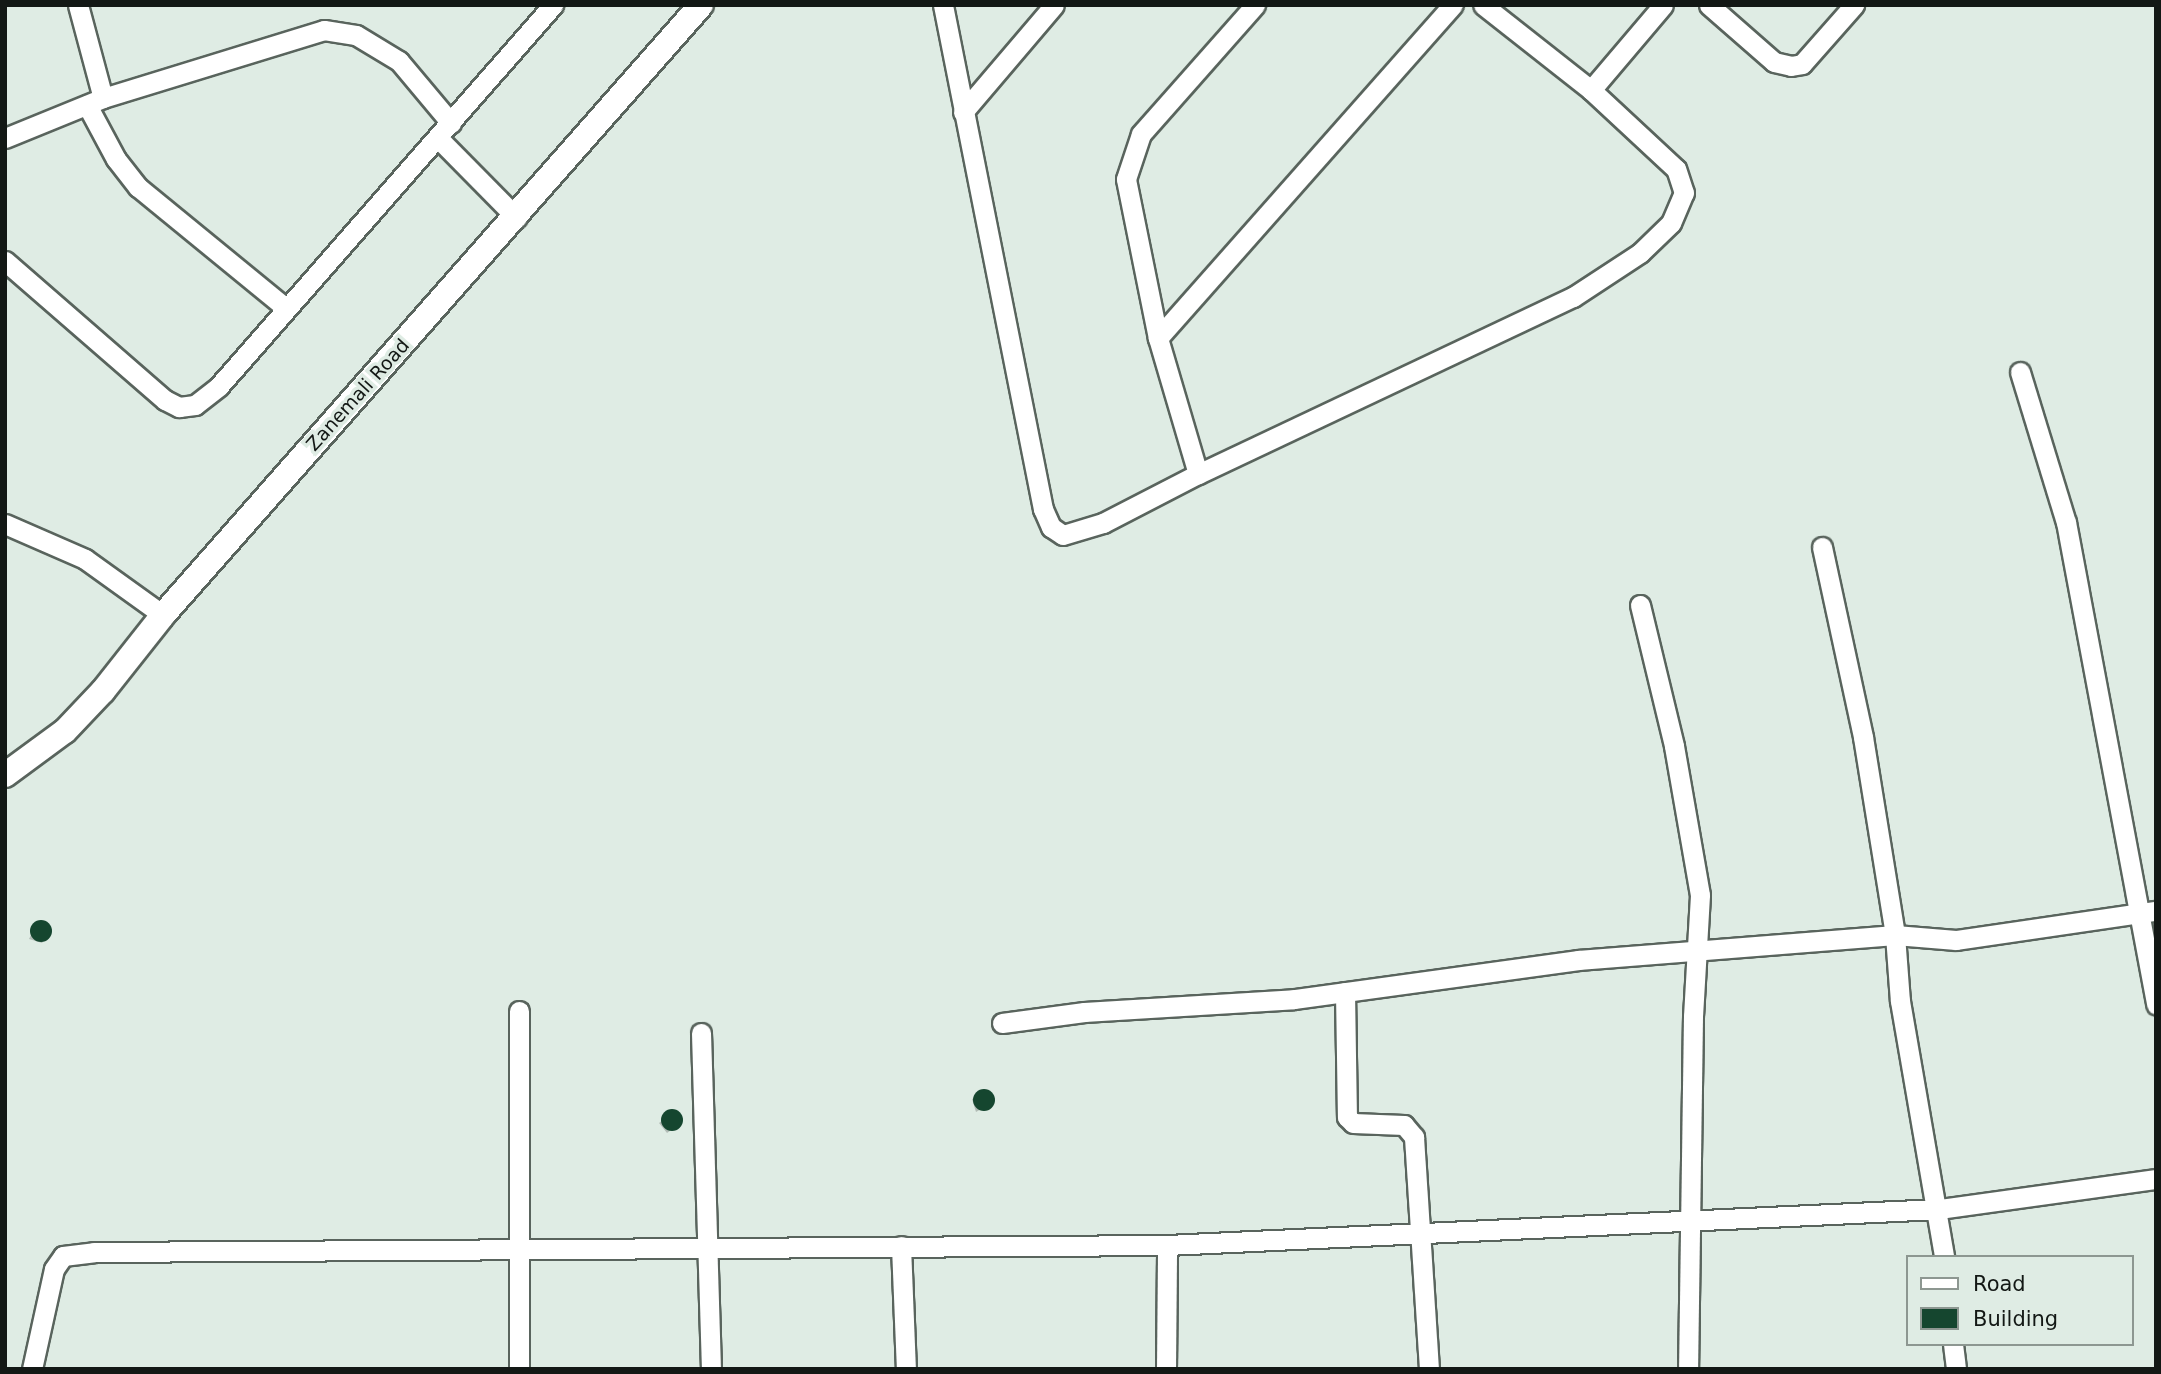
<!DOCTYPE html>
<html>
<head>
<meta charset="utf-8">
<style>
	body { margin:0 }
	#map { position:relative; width:2161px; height:1374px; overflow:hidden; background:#dfece4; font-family:"DejaVu Sans",sans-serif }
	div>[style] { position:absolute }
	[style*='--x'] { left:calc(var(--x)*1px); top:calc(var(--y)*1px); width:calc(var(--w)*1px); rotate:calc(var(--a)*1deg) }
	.shadow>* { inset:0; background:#0003 }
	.building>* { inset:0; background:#15462f }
	.round { border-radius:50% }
	.roads { filter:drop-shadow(2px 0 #59645d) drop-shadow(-2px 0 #59645d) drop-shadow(0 2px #59645d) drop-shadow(0 -2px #59645d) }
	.minor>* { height:19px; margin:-9.5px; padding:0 9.5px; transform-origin:9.5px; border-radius:9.5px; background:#fff }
	.tertiary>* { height:24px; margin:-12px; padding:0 12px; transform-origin:12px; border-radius:12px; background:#fff }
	span { translate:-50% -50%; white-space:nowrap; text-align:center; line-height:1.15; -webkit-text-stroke:7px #dfece4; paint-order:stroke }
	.street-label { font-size:19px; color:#131815 }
	.frame { position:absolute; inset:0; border:7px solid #131815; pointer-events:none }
	.legend { position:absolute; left:1906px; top:1255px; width:228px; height:91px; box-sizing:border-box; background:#dfece4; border:2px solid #8d9791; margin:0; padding:9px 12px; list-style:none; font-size:21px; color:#131815 }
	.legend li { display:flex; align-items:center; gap:14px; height:35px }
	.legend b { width:35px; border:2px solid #8d9791 }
</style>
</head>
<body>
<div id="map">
	<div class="shadow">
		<div style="clip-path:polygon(37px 923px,48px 926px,50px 931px,42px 943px,29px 939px)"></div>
		<div style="clip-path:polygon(989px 1093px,992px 1103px,976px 1112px,972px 1099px)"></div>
		<div style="clip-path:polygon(674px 1112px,680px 1124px,667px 1133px,659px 1123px)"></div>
	</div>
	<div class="building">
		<div class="round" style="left:30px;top:920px;width:22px;height:22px"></div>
		<div class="round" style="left:973px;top:1089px;width:22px;height:22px"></div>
		<div class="round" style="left:661px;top:1109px;width:22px;height:22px"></div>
	</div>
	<div class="roads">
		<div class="minor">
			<div style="--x:78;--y:5;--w:96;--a:75"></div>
			<div style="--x:943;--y:5;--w:514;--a:78.78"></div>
			<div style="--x:1043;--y:509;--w:20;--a:66"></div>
			<div style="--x:1051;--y:527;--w:14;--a:34"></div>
			<div style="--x:1063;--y:535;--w:42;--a:-16.7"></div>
			<div style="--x:1103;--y:523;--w:107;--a:-27.3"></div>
			<div style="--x:1198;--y:474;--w:415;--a:-25.3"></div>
			<div style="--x:1573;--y:297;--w:80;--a:-33.3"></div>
			<div style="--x:1640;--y:253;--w:43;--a:-44.1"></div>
			<div style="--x:1671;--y:223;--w:33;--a:-67"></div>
			<div style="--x:1684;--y:193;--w:25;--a:-108"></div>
			<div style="--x:1676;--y:169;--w:116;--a:-137.1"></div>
			<div style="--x:1591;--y:90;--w:137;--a:-141.8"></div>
			<div style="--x:1709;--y:5;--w:86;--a:41.2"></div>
			<div style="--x:1774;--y:62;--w:17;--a:13"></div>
			<div style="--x:1791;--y:66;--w:11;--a:-10"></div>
			<div style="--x:1802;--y:64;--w:79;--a:-48.6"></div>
			<div style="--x:1591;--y:90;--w:111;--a:-49.7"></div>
			<div style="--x:87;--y:105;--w:61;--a:61.8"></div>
			<div style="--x:116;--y:159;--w:36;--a:52"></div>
			<div style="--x:138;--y:187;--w:191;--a:39.3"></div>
			<div style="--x:963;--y:112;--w:140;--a:-49.6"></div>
			<div style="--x:5;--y:138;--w:106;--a:-22.2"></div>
			<div style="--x:103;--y:98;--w:231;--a:-17.1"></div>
			<div style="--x:324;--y:30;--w:32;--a:9"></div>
			<div style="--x:356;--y:35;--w:50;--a:31.2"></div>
			<div style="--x:399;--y:61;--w:81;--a:50"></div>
			<div style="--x:438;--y:138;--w:112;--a:45.4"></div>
			<div style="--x:5;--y:261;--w:212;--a:41"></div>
			<div style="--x:165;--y:400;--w:16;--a:27"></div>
			<div style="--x:179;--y:407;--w:16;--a:-7"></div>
			<div style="--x:195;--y:405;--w:31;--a:-38"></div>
			<div style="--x:219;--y:386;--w:507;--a:-48.76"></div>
			<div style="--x:1158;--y:338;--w:445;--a:-48.5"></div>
			<div style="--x:2020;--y:372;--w:157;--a:73"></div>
			<div style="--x:2066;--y:522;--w:491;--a:79.4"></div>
			<div style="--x:1198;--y:474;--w:142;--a:-106.4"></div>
			<div style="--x:1158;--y:338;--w:162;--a:-101.4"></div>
			<div style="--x:1126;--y:179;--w:47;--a:-71.6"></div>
			<div style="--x:1141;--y:134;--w:172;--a:-48.5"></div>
			<div style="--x:5;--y:524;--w:87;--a:23.6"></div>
			<div style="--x:85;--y:559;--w:96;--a:35.7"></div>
			<div style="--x:1822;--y:547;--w:194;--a:77.8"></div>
			<div style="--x:1863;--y:737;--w:201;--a:80.8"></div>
			<div style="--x:1895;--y:935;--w:66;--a:85.7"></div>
			<div style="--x:1900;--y:1001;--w:260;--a:80.2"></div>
			<div style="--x:1640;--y:605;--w:145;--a:76.4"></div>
			<div style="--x:1674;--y:746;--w:151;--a:80.1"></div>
			<div style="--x:1700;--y:895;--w:121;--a:93.3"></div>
			<div style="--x:1693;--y:1016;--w:353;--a:90.8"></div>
			<div style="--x:1345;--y:992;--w:125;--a:89.1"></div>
			<div style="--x:1347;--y:1117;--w:8;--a:45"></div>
			<div style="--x:1353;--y:1123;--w:51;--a:2.2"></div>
			<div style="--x:1404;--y:1125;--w:16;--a:50"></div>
			<div style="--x:1414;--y:1137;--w:232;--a:86.3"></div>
			<div style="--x:1002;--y:1023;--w:83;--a:-7.6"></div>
			<div style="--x:1084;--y:1012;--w:210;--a:-3.5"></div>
			<div style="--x:1294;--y:999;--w:287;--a:-7.8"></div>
			<div style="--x:1578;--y:960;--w:318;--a:-4.5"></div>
			<div style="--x:1895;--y:935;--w:61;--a:4.7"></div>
			<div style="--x:1956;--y:940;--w:202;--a:-8.3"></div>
			<div style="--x:701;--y:1033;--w:336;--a:88.3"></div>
			<div style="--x:901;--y:1246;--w:123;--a:87.7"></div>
			<div style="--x:1953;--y:1344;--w:25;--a:83"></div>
			<div style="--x:32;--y:1369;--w:102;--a:-77.6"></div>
			<div style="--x:54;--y:1269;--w:16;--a:-55"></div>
			<div style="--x:63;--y:1256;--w:31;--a:-7"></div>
			<div style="--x:94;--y:1252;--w:1073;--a:-0.37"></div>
			<div style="--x:1167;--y:1245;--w:773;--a:-2.67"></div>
			<div style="--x:1939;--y:1209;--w:219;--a:-7.9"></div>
			<div style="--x:519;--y:1369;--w:358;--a:-90"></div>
			<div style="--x:1166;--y:1369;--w:124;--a:-89.5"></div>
		</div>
		<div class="tertiary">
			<div style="--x:5;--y:775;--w:74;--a:-36.3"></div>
			<div style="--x:65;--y:731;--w:55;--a:-46.5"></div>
			<div style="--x:103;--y:691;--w:97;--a:-51.7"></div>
			<div style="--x:163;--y:615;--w:813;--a:-48.59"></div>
		</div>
	</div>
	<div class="street-label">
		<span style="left:358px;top:395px;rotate:-48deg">Zanemali Road</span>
	</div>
	<div class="frame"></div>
	<ul class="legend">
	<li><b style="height:9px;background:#fff"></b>Road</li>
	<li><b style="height:19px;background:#15462f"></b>Building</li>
	</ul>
</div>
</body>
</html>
